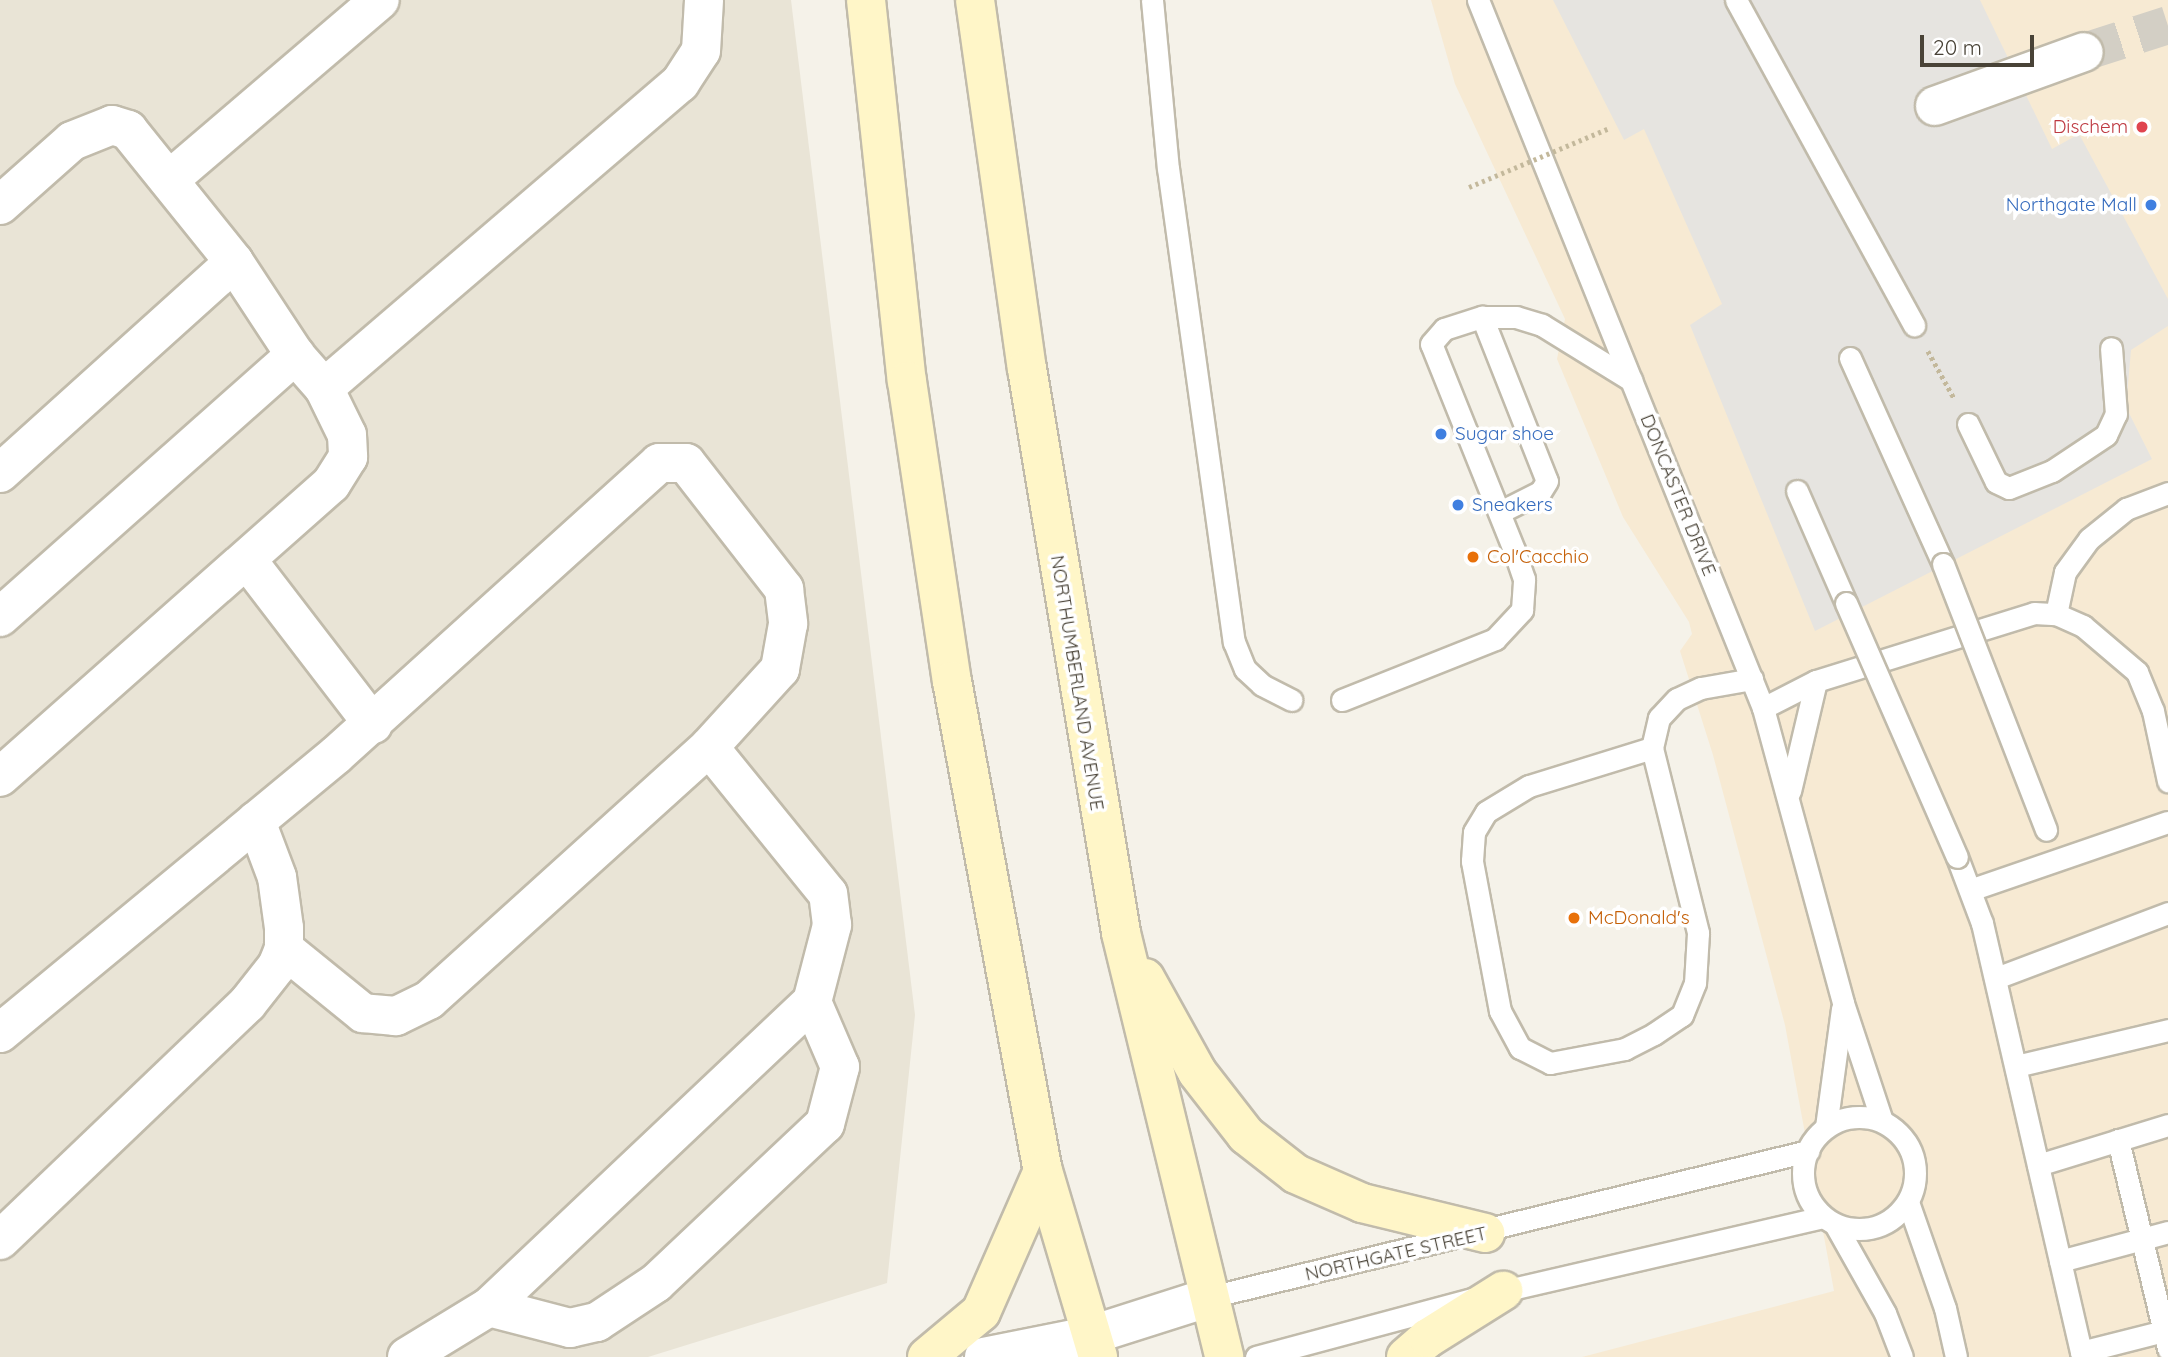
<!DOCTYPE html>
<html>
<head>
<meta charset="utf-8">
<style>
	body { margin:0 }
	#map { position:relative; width:2168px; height:1357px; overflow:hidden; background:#f5f2e9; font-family:Quicksand,sans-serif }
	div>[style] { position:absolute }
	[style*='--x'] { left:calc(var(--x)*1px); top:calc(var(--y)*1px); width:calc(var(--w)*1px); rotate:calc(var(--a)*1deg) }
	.residential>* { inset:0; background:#e9e4d6 }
	.commercial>* { inset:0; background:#f7ead3 }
	.parking>* { inset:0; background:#e6e4e0 }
	.street-tunnel>* { height:38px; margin-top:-19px; transform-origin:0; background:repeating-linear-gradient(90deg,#d3cfc5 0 38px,transparent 0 57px) }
	.path>* { height:4.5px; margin-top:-2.25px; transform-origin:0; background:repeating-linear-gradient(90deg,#c3b89b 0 3.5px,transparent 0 7px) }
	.roads { filter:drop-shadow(2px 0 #c1bbab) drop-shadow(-2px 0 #c1bbab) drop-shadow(0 2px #c1bbab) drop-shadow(0 -2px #c1bbab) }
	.lane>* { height:21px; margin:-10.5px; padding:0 10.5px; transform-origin:10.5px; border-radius:10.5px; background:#fff }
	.lane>.ring { margin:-10.5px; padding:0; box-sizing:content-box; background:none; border:21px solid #fff; border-radius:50% }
	.street>* { height:38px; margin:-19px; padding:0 19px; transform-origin:19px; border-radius:19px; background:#fff }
	.secondary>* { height:38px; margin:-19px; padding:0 19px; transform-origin:19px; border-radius:19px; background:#fff6c8 }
	.path-bridge>* { height:4.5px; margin-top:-2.25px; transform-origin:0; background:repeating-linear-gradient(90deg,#c3b89b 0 3.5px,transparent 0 7px) }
	.bridges { filter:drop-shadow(2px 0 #c1bbab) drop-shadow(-2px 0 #c1bbab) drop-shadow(0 2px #c1bbab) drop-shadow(0 -2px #c1bbab) }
	.lane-bridge>* { height:21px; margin:-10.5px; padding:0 10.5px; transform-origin:10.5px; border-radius:10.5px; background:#fff }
	.dots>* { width:19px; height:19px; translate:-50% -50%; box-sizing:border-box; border:4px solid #fff; border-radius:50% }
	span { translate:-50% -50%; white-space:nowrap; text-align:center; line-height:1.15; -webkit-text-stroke:7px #fff; paint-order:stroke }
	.health-label { font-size:19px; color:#be3a42 }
	.right { translate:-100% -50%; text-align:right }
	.shop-label { font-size:19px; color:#366cbe }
	.left { translate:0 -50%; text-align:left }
	.street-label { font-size:19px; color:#494337 }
	.food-label { font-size:19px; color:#c56008 }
	.scale { position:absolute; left:1920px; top:35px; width:114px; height:32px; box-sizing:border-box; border:4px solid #494337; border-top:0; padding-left:9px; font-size:21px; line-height:24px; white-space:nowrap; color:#494337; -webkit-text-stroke:5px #fff; paint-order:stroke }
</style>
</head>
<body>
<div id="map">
	<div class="residential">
		<div style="clip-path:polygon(0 0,791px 0,915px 1015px,887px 1283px,648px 1357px,0 1357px)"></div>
	</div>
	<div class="commercial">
		<div style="clip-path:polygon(1431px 0,2168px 0,2168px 1357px,1582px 1357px,1834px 1291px,1785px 1025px,1713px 755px,1680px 651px,1692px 634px,1689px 622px,1623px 517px,1557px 359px,1565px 319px,1455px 84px)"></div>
	</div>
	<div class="parking">
		<div style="clip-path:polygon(1553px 0,1980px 0,2052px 149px,2079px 134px,2168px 299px,2168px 326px,2131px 350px,2126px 407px,2152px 459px,1815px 631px,1690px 325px,1722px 304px,1644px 129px,1624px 140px)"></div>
	</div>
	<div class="street-tunnel">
		<div style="--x:2084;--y:52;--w:88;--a:-17.8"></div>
	</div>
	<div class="path">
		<div style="--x:1928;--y:351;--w:54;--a:61"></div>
	</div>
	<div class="roads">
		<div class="lane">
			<div style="--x:1152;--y:0;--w:169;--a:84.6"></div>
			<div style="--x:1168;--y:168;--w:479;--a:82.1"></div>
			<div style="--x:1234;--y:642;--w:29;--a:68"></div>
			<div style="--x:1245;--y:669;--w:23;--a:43"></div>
			<div style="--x:1262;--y:685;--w:33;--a:27"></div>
			<div style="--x:1478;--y:0;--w:763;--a:68.07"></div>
			<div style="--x:1763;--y:708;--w:306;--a:74.8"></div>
			<div style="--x:1843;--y:1003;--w:124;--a:71.7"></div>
			<div style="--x:1736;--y:0;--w:371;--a:61.3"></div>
			<div style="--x:1482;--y:317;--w:176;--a:68.4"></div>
			<div style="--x:1547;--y:481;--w:13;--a:122"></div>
			<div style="--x:1540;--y:492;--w:45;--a:153.4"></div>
			<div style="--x:1850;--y:358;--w:226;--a:65.7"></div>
			<div style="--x:1968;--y:424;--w:64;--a:64.2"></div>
			<div style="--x:1996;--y:482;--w:14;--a:25"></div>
			<div style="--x:2009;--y:488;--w:46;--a:-21.6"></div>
			<div style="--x:2052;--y:471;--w:65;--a:-33.7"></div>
			<div style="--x:2106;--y:435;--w:23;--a:-65"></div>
			<div style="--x:2116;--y:414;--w:66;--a:-94.3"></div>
			<div style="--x:1797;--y:491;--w:122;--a:66.4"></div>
			<div style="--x:2056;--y:614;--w:43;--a:-77.9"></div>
			<div style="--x:2065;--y:572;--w:41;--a:-54"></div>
			<div style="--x:2089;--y:539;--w:48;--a:-39"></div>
			<div style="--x:2126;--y:509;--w:45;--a:-20.9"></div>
			<div style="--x:1342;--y:700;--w:165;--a:-21.7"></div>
			<div style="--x:1495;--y:639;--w:40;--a:-47"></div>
			<div style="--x:1522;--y:610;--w:31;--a:-86"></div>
			<div style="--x:1524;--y:579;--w:31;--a:-109"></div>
			<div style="--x:1514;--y:550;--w:222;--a:-111.9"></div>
			<div style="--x:1431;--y:344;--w:20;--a:-49"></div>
			<div style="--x:1444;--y:329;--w:40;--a:-18"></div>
			<div style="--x:1482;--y:317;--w:34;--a:0"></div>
			<div style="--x:1516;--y:317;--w:27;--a:17"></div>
			<div style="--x:1542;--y:325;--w:105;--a:31.7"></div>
			<div style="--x:1763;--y:708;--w:59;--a:-27"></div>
			<div style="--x:1816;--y:681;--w:228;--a:-17.3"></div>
			<div style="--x:2034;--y:613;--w:22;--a:3"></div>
			<div style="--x:2056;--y:614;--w:30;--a:24"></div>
			<div style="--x:2083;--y:626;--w:71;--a:40.4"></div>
			<div style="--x:2137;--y:672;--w:42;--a:67.7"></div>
			<div style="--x:2153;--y:711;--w:72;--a:77.9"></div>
			<div style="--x:1652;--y:748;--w:191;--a:76"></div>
			<div style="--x:1698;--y:933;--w:50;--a:93.4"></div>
			<div style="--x:1695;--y:983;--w:35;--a:112"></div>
			<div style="--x:1682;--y:1015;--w:34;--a:146"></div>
			<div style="--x:1654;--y:1034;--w:33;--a:153"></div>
			<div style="--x:1625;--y:1049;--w:76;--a:169.4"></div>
			<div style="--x:1550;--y:1063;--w:34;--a:-153"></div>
			<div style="--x:1520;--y:1048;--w:42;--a:-118.4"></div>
			<div style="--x:1500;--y:1011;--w:153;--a:-100.6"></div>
			<div style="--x:1472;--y:861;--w:29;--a:-86"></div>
			<div style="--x:1474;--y:832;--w:23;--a:-59"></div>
			<div style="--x:1486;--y:812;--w:50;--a:-31.2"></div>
			<div style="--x:1529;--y:786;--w:129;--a:-17.2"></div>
			<div style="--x:1652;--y:748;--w:31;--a:-77"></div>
			<div style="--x:1659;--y:718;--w:26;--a:-47"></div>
			<div style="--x:1677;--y:699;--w:26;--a:-25"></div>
			<div style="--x:1701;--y:688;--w:52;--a:-10"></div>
			<div style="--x:1790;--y:791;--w:113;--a:-76.7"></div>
			<div style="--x:1957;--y:857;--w:71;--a:69.3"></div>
			<div style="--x:1982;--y:923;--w:445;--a:77"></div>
			<div style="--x:1970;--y:890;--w:209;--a:-19"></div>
			<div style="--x:1996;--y:978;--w:184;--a:-20.7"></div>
			<div style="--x:2016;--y:1066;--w:156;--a:-13.3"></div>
			<div class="ring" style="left:1803px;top:1117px;width:91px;height:91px"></div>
			<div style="--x:1826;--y:1127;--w:120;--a:-82.3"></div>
			<div style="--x:2118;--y:1140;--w:215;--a:76.5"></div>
			<div style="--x:2038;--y:1165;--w:136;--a:-17.1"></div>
			<div style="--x:1908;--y:1202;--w:112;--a:70.8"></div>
			<div style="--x:1945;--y:1308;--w:50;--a:77.3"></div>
			<div style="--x:1836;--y:1226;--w:100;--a:60.6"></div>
			<div style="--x:1885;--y:1313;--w:47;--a:68.9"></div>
			<div style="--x:2060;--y:1261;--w:112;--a:-15"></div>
			<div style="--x:1210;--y:1297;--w:616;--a:-13.72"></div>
			<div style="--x:2081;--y:1352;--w:90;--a:-14.2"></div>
			<div style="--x:1256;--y:1357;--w:256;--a:-15"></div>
			<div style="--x:1503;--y:1291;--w:328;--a:-13"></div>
		</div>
		<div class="street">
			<div style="--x:1935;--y:106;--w:158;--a:-19.9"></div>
			<div style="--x:169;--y:180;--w:277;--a:-40.5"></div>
			<div style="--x:0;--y:205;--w:96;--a:-41.6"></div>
			<div style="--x:72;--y:141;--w:43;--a:-21.8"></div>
			<div style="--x:112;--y:125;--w:17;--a:17"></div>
			<div style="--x:128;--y:130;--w:169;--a:51.2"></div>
			<div style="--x:234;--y:262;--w:111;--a:56.7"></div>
			<div style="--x:295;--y:355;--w:44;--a:48.7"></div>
			<div style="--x:324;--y:388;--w:52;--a:63.9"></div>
			<div style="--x:347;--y:435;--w:22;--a:87"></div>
			<div style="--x:348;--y:457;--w:32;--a:122"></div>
			<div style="--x:331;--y:484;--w:442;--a:138.5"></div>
			<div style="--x:324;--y:388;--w:469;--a:-40.6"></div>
			<div style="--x:680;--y:83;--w:38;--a:-57"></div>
			<div style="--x:701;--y:51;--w:51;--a:-86.6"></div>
			<div style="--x:0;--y:473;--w:315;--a:-42"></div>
			<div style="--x:247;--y:560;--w:207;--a:52.5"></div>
			<div style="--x:0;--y:617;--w:395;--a:-41.6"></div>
			<div style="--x:0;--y:1033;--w:436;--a:-39.6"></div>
			<div style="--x:336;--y:755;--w:435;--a:-42.1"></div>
			<div style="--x:659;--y:463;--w:27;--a:0"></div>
			<div style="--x:686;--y:463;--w:160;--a:52.1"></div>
			<div style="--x:784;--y:589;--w:35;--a:83"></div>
			<div style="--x:788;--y:624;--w:46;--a:100.1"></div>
			<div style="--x:780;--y:669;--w:105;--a:132.3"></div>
			<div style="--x:709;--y:747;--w:377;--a:137.9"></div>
			<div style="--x:429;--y:1000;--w:37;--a:154"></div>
			<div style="--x:396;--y:1016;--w:33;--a:-175"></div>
			<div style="--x:363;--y:1013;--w:102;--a:-141"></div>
			<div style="--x:0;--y:1240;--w:342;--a:-43.7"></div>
			<div style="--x:247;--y:1004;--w:48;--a:-51.7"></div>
			<div style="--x:277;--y:966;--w:18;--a:-68"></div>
			<div style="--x:284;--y:949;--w:21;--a:-90"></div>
			<div style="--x:284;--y:928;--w:51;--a:-97.8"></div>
			<div style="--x:277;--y:877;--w:60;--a:-110.6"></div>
			<div style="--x:489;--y:1307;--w:84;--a:14.5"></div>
			<div style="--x:570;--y:1328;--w:28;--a:-13"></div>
			<div style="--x:597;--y:1322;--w:71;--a:-33.5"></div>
			<div style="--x:656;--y:1283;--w:232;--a:-43.3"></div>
			<div style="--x:825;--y:1124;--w:59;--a:-75.3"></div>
			<div style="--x:840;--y:1067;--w:71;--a:-113.3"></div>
			<div style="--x:407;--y:1357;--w:96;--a:-31.4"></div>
			<div style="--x:489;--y:1307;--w:444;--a:-43.4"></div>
			<div style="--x:812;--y:1002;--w:80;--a:-75.4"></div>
			<div style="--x:832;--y:925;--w:31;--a:-97"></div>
			<div style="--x:828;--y:894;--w:189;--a:-129"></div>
			<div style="--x:984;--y:1357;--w:106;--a:-11.4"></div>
			<div style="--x:1088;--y:1336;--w:128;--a:-17.7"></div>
		</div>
		<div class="secondary">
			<div style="--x:866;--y:0;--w:383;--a:83.9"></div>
			<div style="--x:907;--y:381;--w:303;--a:81.5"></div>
			<div style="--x:952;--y:681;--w:498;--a:79.5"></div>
			<div style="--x:1043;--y:1171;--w:194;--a:73.5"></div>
			<div style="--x:975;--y:0;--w:372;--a:82"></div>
			<div style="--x:1027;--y:368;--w:573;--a:80.55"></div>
			<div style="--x:1121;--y:933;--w:436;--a:76.3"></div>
			<div style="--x:1145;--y:978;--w:107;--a:61"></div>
			<div style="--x:1197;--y:1072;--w:80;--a:52.1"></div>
			<div style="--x:1246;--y:1135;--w:63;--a:38"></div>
			<div style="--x:1296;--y:1174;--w:72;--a:23.7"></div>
			<div style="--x:1362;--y:1203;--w:127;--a:13.7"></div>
			<div style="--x:927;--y:1357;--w:70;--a:-39.8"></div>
			<div style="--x:981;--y:1312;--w:154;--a:-66.3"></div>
			<div style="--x:1406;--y:1357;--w:29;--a:-41"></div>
			<div style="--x:1428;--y:1338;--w:89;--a:-32.1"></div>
		</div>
	</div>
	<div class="path-bridge">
		<div style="--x:1469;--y:187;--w:150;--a:-22.8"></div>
	</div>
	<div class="bridges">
		<div class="lane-bridge">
			<div style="--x:1943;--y:564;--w:285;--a:68.8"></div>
			<div style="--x:1846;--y:603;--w:277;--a:66.4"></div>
		</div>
	</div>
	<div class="dots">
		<div style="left:2142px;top:127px;background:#e0444e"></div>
		<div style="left:2151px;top:205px;background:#3f7fe0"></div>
		<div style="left:1441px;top:434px;background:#3f7fe0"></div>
		<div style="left:1458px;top:505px;background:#3f7fe0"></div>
		<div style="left:1473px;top:557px;background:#e8710a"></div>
		<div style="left:1574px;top:918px;background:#e8710a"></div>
	</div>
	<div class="health-label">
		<span class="right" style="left:2128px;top:127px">Dischem</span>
	</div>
	<div class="shop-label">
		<span class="right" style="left:2137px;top:205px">Northgate Mall</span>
		<span class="left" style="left:1455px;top:434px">Sugar shoe</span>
		<span class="left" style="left:1472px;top:505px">Sneakers</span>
	</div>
	<div class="street-label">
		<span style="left:1678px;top:495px;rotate:68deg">DONCASTER DRIVE</span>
		<span style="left:1077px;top:683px;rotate:81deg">NORTHUMBERLAND AVENUE</span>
		<span style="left:1396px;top:1254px;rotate:-13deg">NORTHGATE STREET</span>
	</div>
	<div class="food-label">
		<span class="left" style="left:1487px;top:557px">Col'Cacchio</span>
		<span class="left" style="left:1588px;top:918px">McDonald's</span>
	</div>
	<div class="scale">20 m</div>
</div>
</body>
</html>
